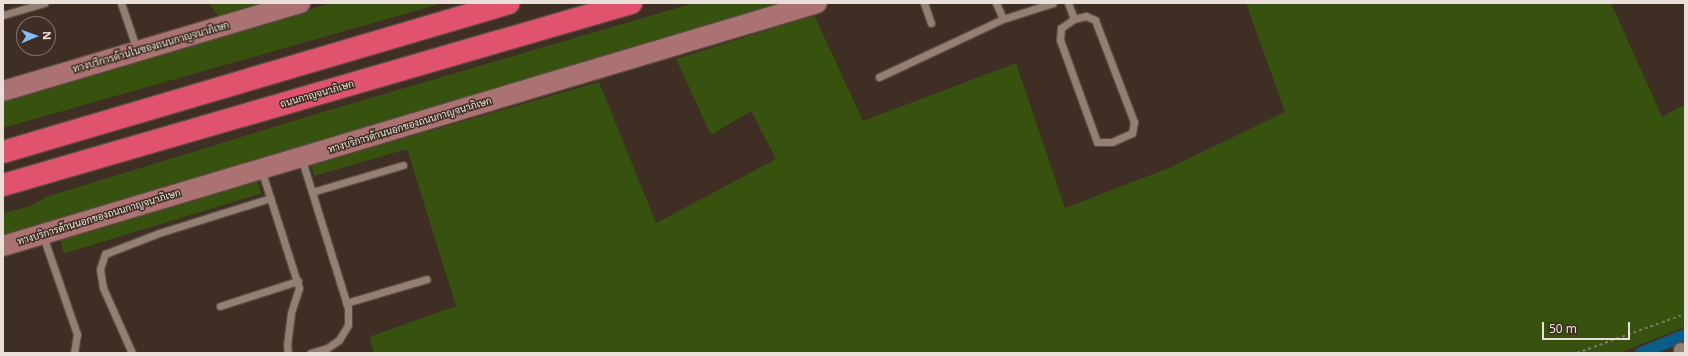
<!DOCTYPE html>
<html>
<head>
<meta charset="utf-8">
<style>
	body { margin:0 }
	#map { position:relative; width:1688px; height:356px; overflow:hidden; background:#3e2e23; font-family:"Noto Sans",Sarabun,sans-serif }
	div>[style] { position:absolute }
	[style*='--x'] { left:calc(var(--x)*1px); top:calc(var(--y)*1px); width:calc(var(--w)*1px); rotate:calc(var(--a)*1deg) }
	.green>* { inset:0; background:#36520e; transform-origin:0 0 }
	.canal>* { height:12px; margin:-6px; padding:0 6px; transform-origin:6px; border-radius:6px; background:#085e88 }
	.path>* { height:2px; margin-top:-1px; transform-origin:0; background:repeating-linear-gradient(90deg,#82746b 0 3px,transparent 0 6px) }
	.roads { filter:drop-shadow(1px 0 #584b41) drop-shadow(-1px 0 #584b41) drop-shadow(0 1px #584b41) drop-shadow(0 -1px #584b41) }
	.lane>* { height:7px; margin:-3.5px; padding:0 3.5px; transform-origin:3.5px; border-radius:3.5px; background:#938073 }
	.street>* { height:14px; margin:-7px; padding:0 7px; transform-origin:7px; border-radius:7px; background:#938073 }
	.secondary>* { height:20px; margin:-10px; padding:0 10px; transform-origin:10px; border-radius:10px; background:#aa7271 }
	.highway>* { height:22px; margin:-11px; padding:0 11px; transform-origin:11px; border-radius:11px; background:#df536c }
	span { translate:-50% -50%; white-space:nowrap; text-align:center; line-height:1.15; -webkit-text-stroke:3px #3e2e23; paint-order:stroke }
	.street-label { font-size:10px; color:#ebe0d9 }
	.frame { position:absolute; inset:0; border:4px solid #ebe0d9; pointer-events:none }
	.north { position:absolute; left:16px; top:16px; width:40px; height:40px; box-sizing:border-box; background:#3e2e23; border:1px solid #83756c; border-radius:50%; rotate:88deg; font-size:11px; font-weight:700; line-height:16px; text-align:center; color:#ebe0d9 }
	.north::after { content:''; display:block; margin:auto; width:14px; height:18px; background:#85bbfb; clip-path:polygon(50% 0,100% 100%,50% 72%,0 100%) }
	.scale { position:absolute; left:1542px; top:322px; width:88px; height:18px; box-sizing:border-box; border:2px solid #ebe0d9; border-top:0; padding-left:5px; font-size:12px; line-height:14px; white-space:nowrap; color:#ebe0d9; -webkit-text-stroke:3px #3e2e23; paint-order:stroke }
</style>
</head>
<body>
<div id="map">
	<div class="green">
		<div style="clip-path:polygon(209px 3px,266px 3px,219px 17px)"></div>
		<div style="clip-path:polygon(331px 3px,443px 3px,3px 128px,3px 101px)"></div>
		<div style="clip-path:polygon(694px 3px,802px 3px,3px 239px,3px 213px,31px 206px,46px 197px,326px 111px)"></div>
		<div style="clip-path:polygon(1246px 3px,1611px 3px,1662px 117px,1685px 104px,1685px 327px,1619px 353px,374px 353px,369px 337px,456px 306px,407px 149px,314px 176px,311px 165px,599px 82px,656px 223px,776px 159px,751px 111px,711px 135px,676px 59px,814px 15px,863px 121px,1016px 63px,1065px 208px,1169px 168px,1285px 112px)"></div>
		<div style="left:257px;top:180px;width:14px;height:206px;rotate:73deg"></div>
	</div>
	<div class="canal">
		<div style="--x:1641;--y:353;--w:48;--a:-22.2"></div>
	</div>
	<div class="path">
		<div style="--x:1577;--y:353;--w:115;--a:-19.9"></div>
	</div>
	<div class="roads">
		<div class="lane">
			<div style="--x:121;--y:3;--w:50;--a:71.2"></div>
			<div style="--x:924;--y:3;--w:21;--a:71"></div>
			<div style="--x:996;--y:3;--w:17;--a:66"></div>
			<div style="--x:1003;--y:19;--w:52;--a:-17.7"></div>
			<div style="--x:1068;--y:3;--w:17;--a:69"></div>
			<div style="--x:3;--y:15;--w:43;--a:-16.3"></div>
			<div style="--x:1086;--y:16;--w:10;--a:24"></div>
			<div style="--x:1095;--y:20;--w:109;--a:69.1"></div>
			<div style="--x:1134;--y:122;--w:11;--a:100"></div>
			<div style="--x:1132;--y:133;--w:22;--a:156"></div>
			<div style="--x:1112;--y:142;--w:15;--a:180"></div>
			<div style="--x:1097;--y:142;--w:109;--a:-109.9"></div>
			<div style="--x:1060;--y:40;--w:12;--a:-85"></div>
			<div style="--x:1061;--y:28;--w:16;--a:-35"></div>
			<div style="--x:1074;--y:19;--w:12;--a:-14"></div>
			<div style="--x:879;--y:77;--w:137;--a:-25.1"></div>
			<div style="--x:301;--y:157;--w:158;--a:72.7"></div>
			<div style="--x:348;--y:308;--w:17;--a:90"></div>
			<div style="--x:348;--y:325;--w:17;--a:121"></div>
			<div style="--x:339;--y:340;--w:14;--a:146"></div>
			<div style="--x:327;--y:348;--w:17;--a:163"></div>
			<div style="--x:261;--y:169;--w:125;--a:72.3"></div>
			<div style="--x:299;--y:288;--w:26;--a:108"></div>
			<div style="--x:291;--y:313;--w:31;--a:97"></div>
			<div style="--x:287;--y:344;--w:9;--a:84"></div>
			<div style="--x:312;--y:192;--w:95;--a:-16.5"></div>
			<div style="--x:43;--y:236;--w:104;--a:70.9"></div>
			<div style="--x:77;--y:334;--w:19;--a:99"></div>
			<div style="--x:346;--y:303;--w:84;--a:-16.5"></div>
			<div style="--x:220;--y:306;--w:82;--a:-17.8"></div>
			<div style="--x:132;--y:353;--w:71;--a:-114"></div>
			<div style="--x:103;--y:288;--w:19;--a:-99"></div>
			<div style="--x:100;--y:269;--w:16;--a:-72"></div>
			<div style="--x:105;--y:254;--w:58;--a:-21.3"></div>
			<div style="--x:159;--y:233;--w:117;--a:-17.4"></div>
		</div>
		<div class="street">
			<div style="--x:1681;--y:350;--w:4;--a:56"></div>
		</div>
		<div class="secondary">
			<div style="--x:3;--y:91;--w:310;--a:-16.5"></div>
			<div style="--x:3;--y:246;--w:849;--a:-16.62"></div>
		</div>
		<div class="highway">
			<div style="--x:3;--y:152;--w:527;--a:-16.41"></div>
			<div style="--x:3;--y:185;--w:654;--a:-16.16"></div>
		</div>
	</div>
	<div class="street-label">
		<span style="left:151px;top:47px;rotate:-16deg">ทางบริการด้านในของถนนกาญจนาภิเษก</span>
		<span style="left:317px;top:94px;rotate:-16deg">ถนนกาญจนาภิเษก</span>
		<span style="left:410px;top:125px;rotate:-17deg">ทางบริการด้านนอกของถนนกาญจนาภิเษก</span>
		<span style="left:99px;top:217px;rotate:-17deg">ทางบริการด้านนอกของถนนกาญจนาภิเษก</span>
	</div>
	<div class="frame"></div>
	<div class="north">N</div>
	<div class="scale">50 m</div>
</div>
</body>
</html>
